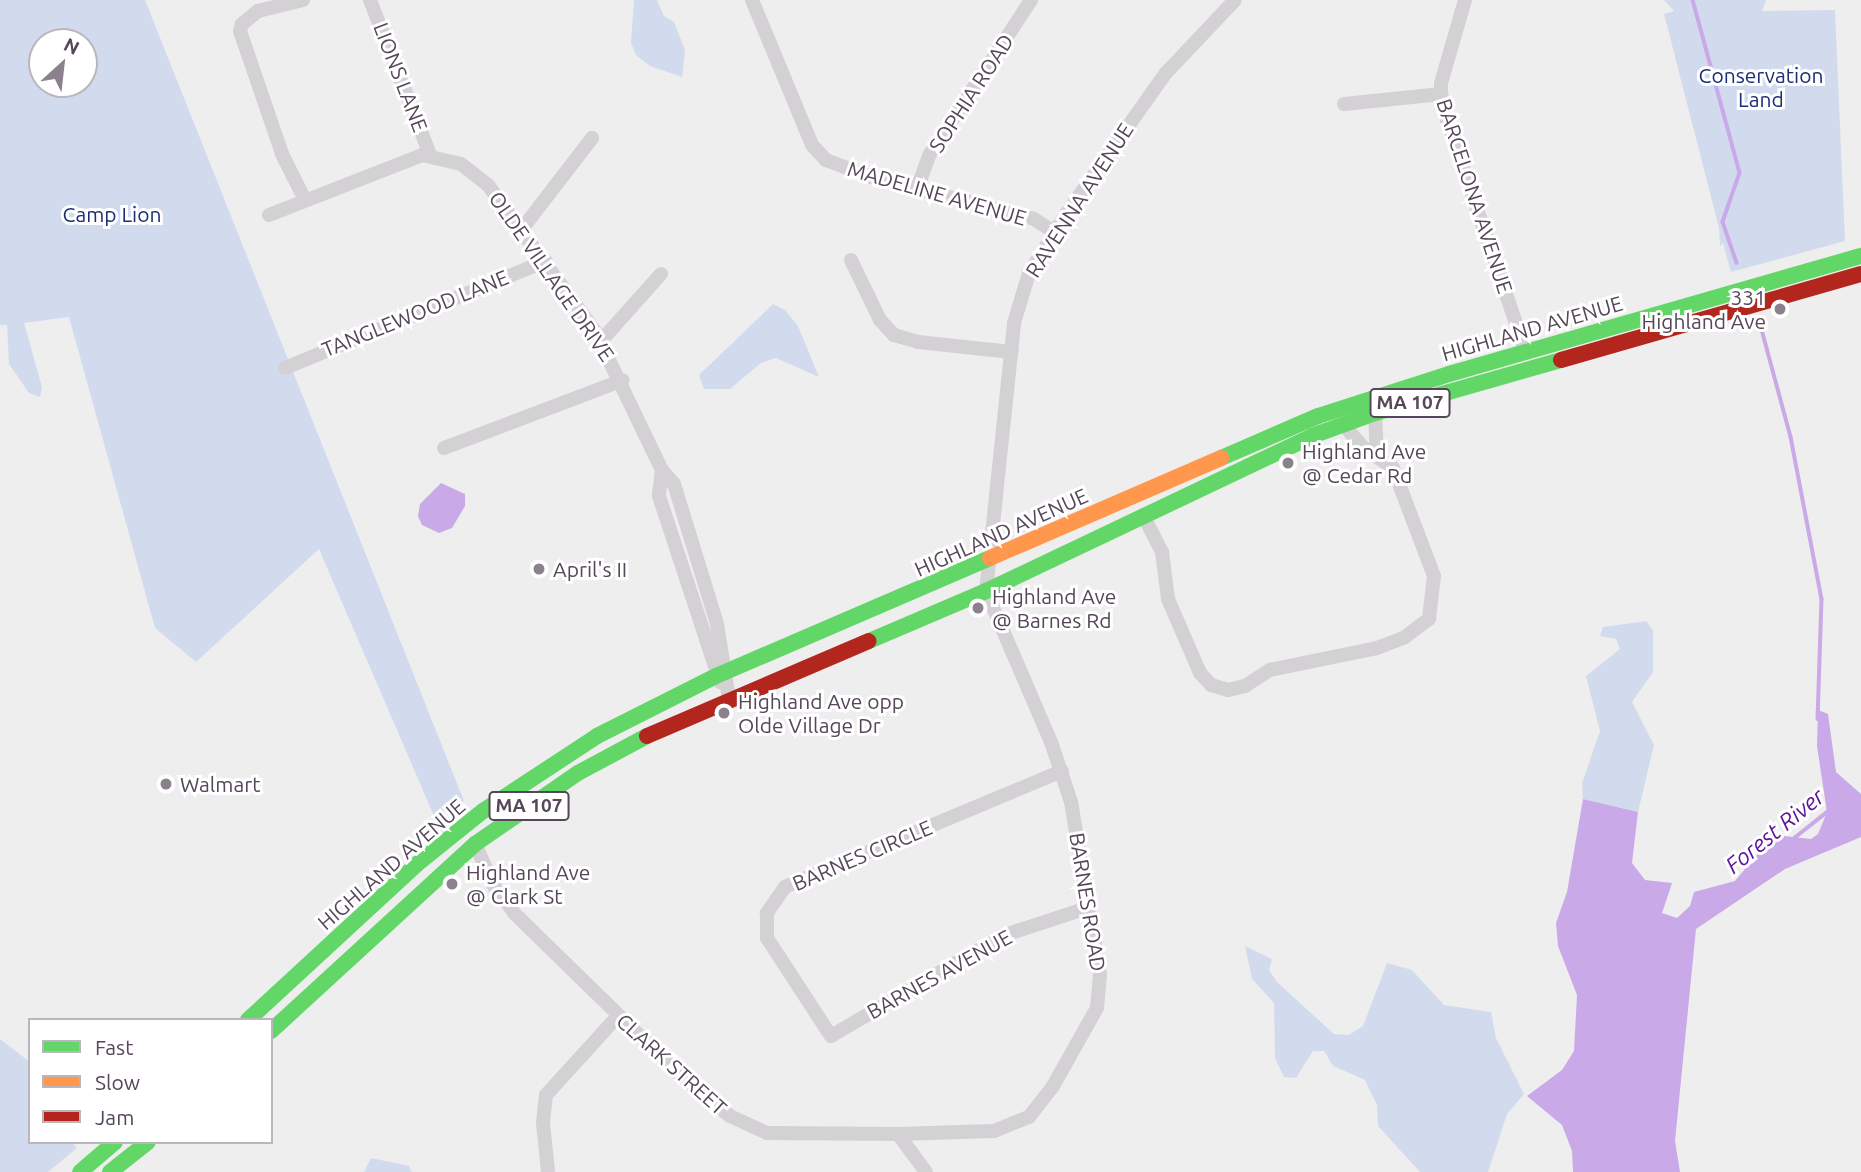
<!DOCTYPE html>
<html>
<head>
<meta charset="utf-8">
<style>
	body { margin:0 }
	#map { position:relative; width:1861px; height:1172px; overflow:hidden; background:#eee; font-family:Ubuntu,sans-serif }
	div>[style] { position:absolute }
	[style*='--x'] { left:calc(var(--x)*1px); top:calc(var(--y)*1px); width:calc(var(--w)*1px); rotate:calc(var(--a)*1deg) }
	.green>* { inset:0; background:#d2dbed }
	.water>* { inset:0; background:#c9a9e8 }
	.stream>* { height:3.5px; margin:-1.75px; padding:0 1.75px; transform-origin:1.75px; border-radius:1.75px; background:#c9a9e8 }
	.street>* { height:14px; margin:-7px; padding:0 7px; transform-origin:7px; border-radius:7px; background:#d4d1d5 }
	.fast>* { height:16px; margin:-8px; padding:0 8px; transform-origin:8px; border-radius:8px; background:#63d668 }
	.slow>* { height:16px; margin:-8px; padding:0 8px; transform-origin:8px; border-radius:8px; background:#ff974d }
	.jam>* { height:16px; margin:-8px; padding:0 8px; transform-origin:8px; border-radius:8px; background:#b3261e }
	.dots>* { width:19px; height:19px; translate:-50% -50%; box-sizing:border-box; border:4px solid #fff; border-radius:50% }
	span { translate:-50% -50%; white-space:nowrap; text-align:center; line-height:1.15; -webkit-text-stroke:6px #fff; paint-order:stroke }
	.shield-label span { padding:2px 5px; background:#fff; border:2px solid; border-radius:5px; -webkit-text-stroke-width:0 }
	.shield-label { font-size:19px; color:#554659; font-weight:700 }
	.park-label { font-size:21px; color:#1b2e76 }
	.street-label { font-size:21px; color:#554659 }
	.poi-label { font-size:21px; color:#554659 }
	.right { translate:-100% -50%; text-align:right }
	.left { translate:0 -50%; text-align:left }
	.water-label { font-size:23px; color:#5a139f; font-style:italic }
	.legend { position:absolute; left:28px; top:1018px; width:245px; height:126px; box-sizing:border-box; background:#fff; border:2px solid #bbb5bd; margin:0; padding:9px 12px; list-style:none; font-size:21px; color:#554659 }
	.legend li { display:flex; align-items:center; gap:14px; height:35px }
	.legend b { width:35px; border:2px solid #bbb5bd }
	.north { position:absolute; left:28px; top:28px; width:70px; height:70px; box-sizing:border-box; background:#fff; border:2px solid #bbb5bd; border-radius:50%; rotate:27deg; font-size:19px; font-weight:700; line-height:28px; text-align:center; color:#554659 }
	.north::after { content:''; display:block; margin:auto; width:24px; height:32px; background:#8b818d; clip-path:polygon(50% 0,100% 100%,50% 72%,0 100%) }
</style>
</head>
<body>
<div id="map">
	<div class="green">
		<div style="clip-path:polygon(evenodd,0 0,145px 0,464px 801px,434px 816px,319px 549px,196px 662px,155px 628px,69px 317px,24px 323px,42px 387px,40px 397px,29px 393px,9px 364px,7px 325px,0 325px,0 0,42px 42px,84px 42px,84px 84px,42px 84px,42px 42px)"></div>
		<div style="clip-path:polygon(634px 0,657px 0,664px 16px,674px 22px,685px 50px,682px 77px,650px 66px,636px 55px,631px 43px)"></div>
		<div style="clip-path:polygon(1664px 0,1766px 0,1762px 11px,1835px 10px,1845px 241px,1731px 272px,1723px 243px,1720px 246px,1719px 228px,1664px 14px,1674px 11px)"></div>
		<div style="clip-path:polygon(773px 304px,785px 310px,798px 326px,819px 377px,776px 358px,761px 363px,730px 389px,704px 389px,699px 375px)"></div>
		<div style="clip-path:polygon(1646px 621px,1653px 630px,1653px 672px,1632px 702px,1654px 745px,1638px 812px,1583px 799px,1582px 783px,1600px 731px,1586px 676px,1620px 649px,1616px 639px,1600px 636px,1603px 627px)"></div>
		<div style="clip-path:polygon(1245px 946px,1272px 959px,1269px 970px,1277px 982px,1334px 1034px,1349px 1035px,1363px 1026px,1387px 963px,1412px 970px,1444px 1005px,1491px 1012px,1496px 1038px,1524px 1094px,1507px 1114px,1488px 1172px,1420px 1172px,1378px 1126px,1377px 1105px,1365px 1080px,1333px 1066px,1324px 1051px,1313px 1051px,1296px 1078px,1284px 1077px,1275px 1058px,1274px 1003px,1252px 979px)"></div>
		<div style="clip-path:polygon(0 1039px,30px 1062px,30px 1142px,72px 1142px,77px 1148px,48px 1172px,0 1172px)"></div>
		<div style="clip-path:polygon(371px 1158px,409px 1166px,412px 1172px,364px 1172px)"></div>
	</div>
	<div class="water">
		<div style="clip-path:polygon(441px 483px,465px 494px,465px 506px,452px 528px,439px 533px,422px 525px,418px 516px,420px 504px)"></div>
		<div style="clip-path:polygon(1818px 710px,1828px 714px,1836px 772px,1861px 794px,1861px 837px,1785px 869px,1696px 929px,1675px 1141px,1680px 1172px,1573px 1172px,1572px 1151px,1562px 1125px,1527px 1096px,1562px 1070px,1574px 1051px,1577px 995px,1558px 946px,1556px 923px,1567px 892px,1583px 799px,1638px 812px,1632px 863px,1645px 880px,1672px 883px,1662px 913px,1677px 918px,1690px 906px,1694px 892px,1735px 881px,1769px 840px,1784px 836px,1811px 839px,1818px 834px,1827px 812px,1817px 746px)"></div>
	</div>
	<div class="stream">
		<div style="--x:1693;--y:0;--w:179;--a:74.8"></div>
		<div style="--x:1740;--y:173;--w:52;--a:109.1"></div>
		<div style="--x:1723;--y:222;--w:43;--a:71.1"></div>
		<div style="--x:1761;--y:326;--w:115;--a:74.9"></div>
		<div style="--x:1791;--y:437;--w:165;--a:79.2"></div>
		<div style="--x:1822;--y:599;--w:120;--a:91.9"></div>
		<div style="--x:1793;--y:839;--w:48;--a:-38.3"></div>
	</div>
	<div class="street">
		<div style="--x:303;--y:0;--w:46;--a:166.3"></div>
		<div style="--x:258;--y:11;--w:21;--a:141"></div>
		<div style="--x:242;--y:24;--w:7;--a:106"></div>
		<div style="--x:240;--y:31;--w:130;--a:71.1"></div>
		<div style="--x:282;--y:154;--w:51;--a:63.4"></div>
		<div style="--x:370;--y:0;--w:166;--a:68.8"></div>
		<div style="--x:752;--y:0;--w:157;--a:67.5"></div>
		<div style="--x:812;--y:145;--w:21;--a:47"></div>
		<div style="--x:826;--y:160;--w:48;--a:20.7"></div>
		<div style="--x:871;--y:177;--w:168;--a:14.4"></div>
		<div style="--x:1034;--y:219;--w:24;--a:33"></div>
		<div style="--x:1465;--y:0;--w:86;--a:106.1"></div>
		<div style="--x:1441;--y:83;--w:20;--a:90"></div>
		<div style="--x:1441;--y:103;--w:263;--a:71.2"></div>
		<div style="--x:1344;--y:104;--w:98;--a:-5.9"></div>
		<div style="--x:917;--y:189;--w:37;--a:-70"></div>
		<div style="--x:930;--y:154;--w:184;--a:-56.7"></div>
		<div style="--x:269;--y:215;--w:164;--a:-21.4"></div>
		<div style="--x:422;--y:155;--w:40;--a:13"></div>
		<div style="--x:461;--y:164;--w:34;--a:38"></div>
		<div style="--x:488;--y:185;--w:181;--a:53.8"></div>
		<div style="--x:595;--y:331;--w:154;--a:64.3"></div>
		<div style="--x:662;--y:470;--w:18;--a:49"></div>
		<div style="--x:674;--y:484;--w:146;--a:72.9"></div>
		<div style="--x:717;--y:624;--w:76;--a:80.9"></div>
		<div style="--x:522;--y:229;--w:115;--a:-52.4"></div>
		<div style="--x:851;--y:260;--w:67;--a:64.2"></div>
		<div style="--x:880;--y:320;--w:21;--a:47"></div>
		<div style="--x:894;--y:335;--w:25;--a:16"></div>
		<div style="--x:918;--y:342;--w:94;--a:6.1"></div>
		<div style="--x:601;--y:341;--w:90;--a:-48.2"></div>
		<div style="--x:285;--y:368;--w:282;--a:-22.3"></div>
		<div style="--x:1375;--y:413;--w:43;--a:87.3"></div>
		<div style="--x:444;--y:448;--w:191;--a:-20.8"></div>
		<div style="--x:662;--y:470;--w:26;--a:97"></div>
		<div style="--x:659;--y:496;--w:196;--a:71.8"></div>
		<div style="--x:1143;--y:515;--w:42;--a:62.8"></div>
		<div style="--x:1162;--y:552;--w:47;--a:82.7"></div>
		<div style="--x:1168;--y:599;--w:81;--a:66.6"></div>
		<div style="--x:1200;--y:673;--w:16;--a:47"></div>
		<div style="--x:1211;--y:685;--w:18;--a:16"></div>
		<div style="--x:1228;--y:690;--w:17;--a:-13"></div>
		<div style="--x:1245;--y:686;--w:30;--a:-33"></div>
		<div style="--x:1270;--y:670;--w:109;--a:-11.6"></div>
		<div style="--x:1377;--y:648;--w:30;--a:-21"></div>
		<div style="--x:1405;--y:637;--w:30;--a:-37"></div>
		<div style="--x:1429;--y:619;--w:43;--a:-83.4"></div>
		<div style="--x:1434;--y:576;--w:116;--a:-110.8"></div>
		<div style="--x:1393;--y:468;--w:38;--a:-145"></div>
		<div style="--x:1362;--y:446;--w:28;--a:-131"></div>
		<div style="--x:1062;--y:771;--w:300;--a:157.3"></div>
		<div style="--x:785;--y:887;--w:32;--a:125"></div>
		<div style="--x:767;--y:913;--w:25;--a:90"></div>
		<div style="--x:767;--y:938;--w:117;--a:56.9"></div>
		<div style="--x:831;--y:1036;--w:198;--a:-30.3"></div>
		<div style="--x:1002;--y:936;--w:93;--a:-18.2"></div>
		<div style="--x:475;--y:844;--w:46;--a:65.7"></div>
		<div style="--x:494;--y:886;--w:34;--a:53"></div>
		<div style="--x:514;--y:913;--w:232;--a:44.3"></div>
		<div style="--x:680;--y:1075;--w:65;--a:39.4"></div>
		<div style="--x:730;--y:1116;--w:41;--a:24.7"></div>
		<div style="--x:767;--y:1133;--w:131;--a:0.4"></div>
		<div style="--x:898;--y:1134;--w:47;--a:53.6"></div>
		<div style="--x:898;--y:1134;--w:96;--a:-1.8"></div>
		<div style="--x:994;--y:1131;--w:38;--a:-22"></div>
		<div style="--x:1029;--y:1117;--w:39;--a:-52"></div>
		<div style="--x:1053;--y:1086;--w:90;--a:-60.6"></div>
		<div style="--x:1097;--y:1008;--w:33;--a:-85"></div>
		<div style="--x:1100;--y:975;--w:175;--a:-99.5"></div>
		<div style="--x:1071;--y:802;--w:63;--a:-108.4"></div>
		<div style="--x:1051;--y:742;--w:164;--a:-113.3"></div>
		<div style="--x:986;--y:591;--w:269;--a:-84"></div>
		<div style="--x:1014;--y:323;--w:52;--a:-73.3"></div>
		<div style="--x:1029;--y:273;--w:70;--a:-57.9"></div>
		<div style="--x:1066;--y:214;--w:173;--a:-54.7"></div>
		<div style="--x:1166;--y:73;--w:100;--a:-46.6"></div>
		<div style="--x:548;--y:1172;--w:49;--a:-95.8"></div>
		<div style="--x:543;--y:1123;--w:28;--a:-84"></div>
		<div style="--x:546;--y:1095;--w:107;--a:-47.7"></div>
	</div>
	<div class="fast">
		<div style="--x:1221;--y:458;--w:106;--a:-23.4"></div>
		<div style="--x:1318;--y:416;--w:138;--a:-17.8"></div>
		<div style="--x:1449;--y:374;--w:429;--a:-16"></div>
		<div style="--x:869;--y:641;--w:127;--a:-23.1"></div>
		<div style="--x:986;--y:591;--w:361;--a:-25.4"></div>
		<div style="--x:1312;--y:436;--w:67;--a:-20.1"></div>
		<div style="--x:1375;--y:413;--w:193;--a:-15.9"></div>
		<div style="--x:248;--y:1020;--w:230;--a:-42.7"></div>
		<div style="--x:417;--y:864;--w:85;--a:-38.8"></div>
		<div style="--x:483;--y:811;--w:136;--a:-33.3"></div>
		<div style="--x:597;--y:736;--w:133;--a:-26.8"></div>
		<div style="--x:716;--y:676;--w:298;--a:-23.3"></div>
		<div style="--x:271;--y:1031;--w:277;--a:-42.5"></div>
		<div style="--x:475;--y:844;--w:125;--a:-34.6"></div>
		<div style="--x:578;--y:773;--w:78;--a:-28.2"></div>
		<div style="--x:80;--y:1172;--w:46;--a:-40.6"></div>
		<div style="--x:110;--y:1172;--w:48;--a:-38.3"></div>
	</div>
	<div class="slow">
		<div style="--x:990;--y:558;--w:252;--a:-23.4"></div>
	</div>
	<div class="jam">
		<div style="--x:1561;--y:360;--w:312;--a:-16"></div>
		<div style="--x:647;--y:736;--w:241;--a:-23.2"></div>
	</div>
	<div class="dots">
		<div style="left:1780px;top:309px;background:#8b818d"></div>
		<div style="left:1288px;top:463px;background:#8b818d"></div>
		<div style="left:539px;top:569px;background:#8b818d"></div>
		<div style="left:978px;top:608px;background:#8b818d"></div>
		<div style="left:724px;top:713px;background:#8b818d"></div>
		<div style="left:166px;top:784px;background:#8b818d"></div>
		<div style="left:452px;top:884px;background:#8b818d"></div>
	</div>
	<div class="shield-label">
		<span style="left:1410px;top:403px">MA 107</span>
		<span style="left:529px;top:806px">MA 107</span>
	</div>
	<div class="park-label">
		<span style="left:1761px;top:87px">Conservation<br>Land</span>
		<span style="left:112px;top:214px">Camp Lion</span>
	</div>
	<div class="street-label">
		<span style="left:401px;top:77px;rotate:69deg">LIONS LANE</span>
		<span style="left:971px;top:93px;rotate:-57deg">SOPHIA ROAD</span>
		<span style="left:937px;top:193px;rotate:16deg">MADELINE AVENUE</span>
		<span style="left:1475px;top:196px;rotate:72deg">BARCELONA AVENUE</span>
		<span style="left:1079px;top:200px;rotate:-57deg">RAVENNA AVENUE</span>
		<span style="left:552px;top:276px;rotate:55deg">OLDE VILLAGE DRIVE</span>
		<span style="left:415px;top:313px;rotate:-22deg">TANGLEWOOD LANE</span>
		<span style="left:1532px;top:328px;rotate:-16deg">HIGHLAND AVENUE</span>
		<span style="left:1001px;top:532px;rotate:-24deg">HIGHLAND AVENUE</span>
		<span style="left:862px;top:855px;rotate:-23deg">BARNES CIRCLE</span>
		<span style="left:391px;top:864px;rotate:-41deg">HIGHLAND AVENUE</span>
		<span style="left:1088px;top:902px;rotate:81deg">BARNES ROAD</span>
		<span style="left:939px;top:974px;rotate:-29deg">BARNES AVENUE</span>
		<span style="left:672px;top:1064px;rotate:42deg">CLARK STREET</span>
	</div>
	<div class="poi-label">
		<span class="right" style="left:1766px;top:309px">331<br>Highland Ave</span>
		<span class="left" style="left:1302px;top:463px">Highland Ave<br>@ Cedar Rd</span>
		<span class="left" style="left:553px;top:569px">April's II</span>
		<span class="left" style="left:992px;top:608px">Highland Ave<br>@ Barnes Rd</span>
		<span class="left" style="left:738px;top:713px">Highland Ave opp<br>Olde Village Dr</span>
		<span class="left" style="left:180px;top:784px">Walmart</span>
		<span class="left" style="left:466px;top:884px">Highland Ave<br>@ Clark St</span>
	</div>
	<div class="water-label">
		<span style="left:1775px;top:831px;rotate:-39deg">Forest River</span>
	</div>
	<ul class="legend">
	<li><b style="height:9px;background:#63d668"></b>Fast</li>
	<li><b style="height:9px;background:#ff974d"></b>Slow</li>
	<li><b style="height:9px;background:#b3261e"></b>Jam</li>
	</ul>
	<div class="north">N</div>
</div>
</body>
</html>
